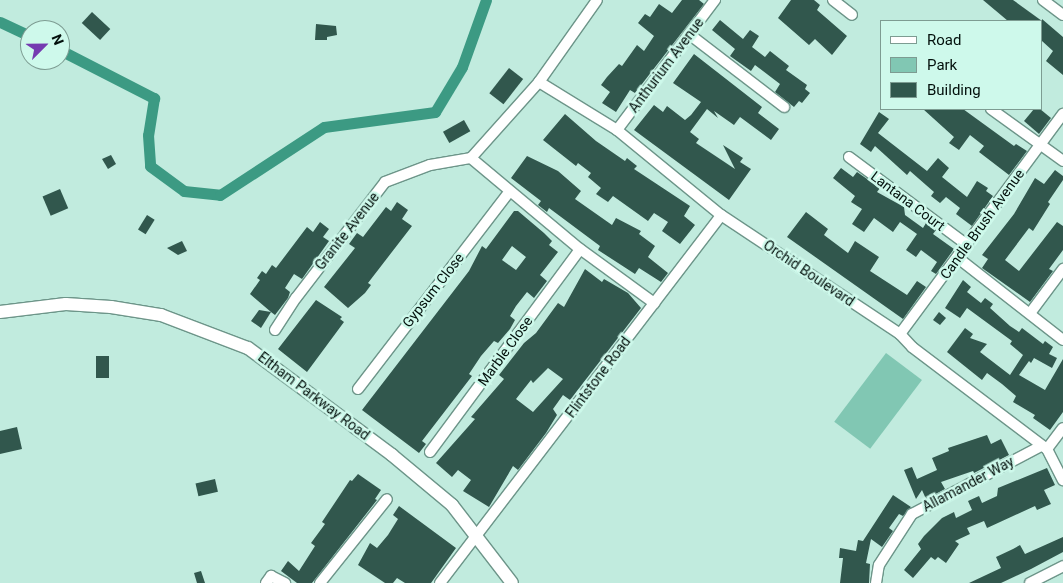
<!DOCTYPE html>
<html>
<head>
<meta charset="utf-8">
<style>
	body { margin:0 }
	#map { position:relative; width:1063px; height:583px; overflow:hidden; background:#c1ebde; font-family:Roboto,sans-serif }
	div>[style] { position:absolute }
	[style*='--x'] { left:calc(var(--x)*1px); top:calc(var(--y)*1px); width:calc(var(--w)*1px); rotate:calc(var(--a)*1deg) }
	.green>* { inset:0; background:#81c7b3; transform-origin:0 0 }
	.canal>* { height:11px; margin:-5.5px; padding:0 5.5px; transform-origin:5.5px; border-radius:5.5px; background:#3c9a83 }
	.building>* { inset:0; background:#31574d; transform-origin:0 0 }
	.roads { filter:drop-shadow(1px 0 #6d9589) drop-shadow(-1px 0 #6d9589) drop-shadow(0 1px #6d9589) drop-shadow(0 -1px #6d9589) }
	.minor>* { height:10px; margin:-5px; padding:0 5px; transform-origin:5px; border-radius:5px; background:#fff }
	.tertiary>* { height:12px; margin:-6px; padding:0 6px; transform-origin:6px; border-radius:6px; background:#fff }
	span { translate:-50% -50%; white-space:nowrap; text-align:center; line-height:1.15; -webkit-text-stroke:5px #cef9eb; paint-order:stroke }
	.street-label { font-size:14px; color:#03100c }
	.legend { position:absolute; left:880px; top:20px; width:162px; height:90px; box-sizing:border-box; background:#cef9eb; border:1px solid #7d9c92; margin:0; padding:6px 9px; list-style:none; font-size:15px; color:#03100c }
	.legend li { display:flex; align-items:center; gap:10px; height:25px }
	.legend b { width:25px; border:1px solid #7d9c92 }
	.north { position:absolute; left:20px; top:20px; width:50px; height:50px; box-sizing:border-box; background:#cef9eb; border:1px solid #7d9c92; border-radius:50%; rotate:67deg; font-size:14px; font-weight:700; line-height:20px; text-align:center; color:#03100c }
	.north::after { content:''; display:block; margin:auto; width:18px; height:22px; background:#753bb1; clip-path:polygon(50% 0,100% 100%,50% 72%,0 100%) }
</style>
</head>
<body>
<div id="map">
	<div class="green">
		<div style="left:886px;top:353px;width:45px;height:86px;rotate:37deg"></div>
	</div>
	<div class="canal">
		<div style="--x:0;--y:22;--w:33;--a:25"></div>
		<div style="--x:60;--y:50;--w:106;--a:27.1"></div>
		<div style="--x:154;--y:98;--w:37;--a:99"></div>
		<div style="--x:148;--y:135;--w:31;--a:86"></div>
		<div style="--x:150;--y:166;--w:42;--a:36.3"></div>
		<div style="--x:184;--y:191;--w:36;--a:6"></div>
		<div style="--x:220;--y:195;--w:124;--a:-33.2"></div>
		<div style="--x:324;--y:127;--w:112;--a:-7.7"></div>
		<div style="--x:435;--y:112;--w:52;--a:-59"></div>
		<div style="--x:462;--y:67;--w:71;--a:-70.3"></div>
	</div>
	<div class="building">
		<div style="clip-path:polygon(682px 0,699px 0,704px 4px,635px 93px,630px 90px,616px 112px,602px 103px,610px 92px,601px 85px,607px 77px,619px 64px,622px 66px,637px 45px,644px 51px,654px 36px,638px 23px,645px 14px,650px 17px,659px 4px,672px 13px)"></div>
		<div style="clip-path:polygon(791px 0,814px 0,820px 5px,817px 10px,847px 36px,832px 55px,815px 39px,809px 45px,778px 18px)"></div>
		<div style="clip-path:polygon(983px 0,1013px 0,1042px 21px,1008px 21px)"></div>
		<div style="left:92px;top:12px;width:25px;height:15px;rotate:43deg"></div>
		<div style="clip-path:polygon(1042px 19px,1063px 37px,1063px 75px,1046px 61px,1053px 51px,1042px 41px)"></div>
		<div style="clip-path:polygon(720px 20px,743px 39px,750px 30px,759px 36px,752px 47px,765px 57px,770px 51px,789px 66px,786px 70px,807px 85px,805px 89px,810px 93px,802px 103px,799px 101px,794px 107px,775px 92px,780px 84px,755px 65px,751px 71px,730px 56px,735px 49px,712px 30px)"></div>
		<div style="clip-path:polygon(316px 24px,336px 26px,337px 35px,327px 37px,327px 40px,315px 40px)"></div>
		<div style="clip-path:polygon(694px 54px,762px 107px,758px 113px,779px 129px,771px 140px,740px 117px,734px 125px,714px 111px,718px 118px,707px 109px,690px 132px,699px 139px,696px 143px,735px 169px,723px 145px,743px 158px,740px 162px,751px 169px,729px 200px,634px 130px,654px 105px,663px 112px,667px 106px,685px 120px,691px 115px,701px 102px,673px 83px)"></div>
		<div style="left:509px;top:68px;width:18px;height:32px;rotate:38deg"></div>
		<div style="clip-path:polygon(923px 109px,963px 109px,1014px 146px,1016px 144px,1027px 151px,1009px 175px,979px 152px,984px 146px,970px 135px,959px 150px,949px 143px,954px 137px)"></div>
		<div style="clip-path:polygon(1034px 109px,1040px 109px,1051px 118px,1039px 134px,1024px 121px)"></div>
		<div style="clip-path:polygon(879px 112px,889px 119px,878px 133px,927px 171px,938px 158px,949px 168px,942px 177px,967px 197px,977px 181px,988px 188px,986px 191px,993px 196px,972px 226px,956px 214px,960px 208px,946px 197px,940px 203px,931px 196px,934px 192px,910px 171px,907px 175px,875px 146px,871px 152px,860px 144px)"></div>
		<div style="clip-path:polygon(565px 114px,596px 141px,625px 161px,627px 158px,637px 166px,634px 169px,690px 206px,684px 216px,695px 225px,680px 244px,662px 231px,668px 222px,654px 213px,648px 221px,613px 196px,608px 202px,596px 194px,601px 188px,588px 177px,591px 173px,578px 163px,576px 166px,543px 140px)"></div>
		<div style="left:464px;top:120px;width:13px;height:24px;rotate:61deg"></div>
		<div style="clip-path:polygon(111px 155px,116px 164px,108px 169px,102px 159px)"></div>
		<div style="clip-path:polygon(527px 156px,558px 171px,581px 191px,575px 199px,612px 225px,616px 218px,641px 231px,639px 234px,655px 246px,648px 257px,668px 273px,661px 282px,639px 268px,635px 274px,598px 250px,600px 246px,549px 208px,547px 212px,538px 205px,541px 201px,511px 178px)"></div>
		<div style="clip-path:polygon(841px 168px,853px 177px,857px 172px,880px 188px,877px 192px,904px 207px,905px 215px,923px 228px,926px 223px,936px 230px,933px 234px,954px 249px,936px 274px,931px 271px,937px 262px,921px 250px,916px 257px,906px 250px,917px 234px,900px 222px,893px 232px,874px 218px,864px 232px,852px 224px,862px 209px,851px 202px,855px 196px,833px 178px)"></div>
		<div style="clip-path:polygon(1055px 170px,1063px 176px,1063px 180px,1048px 202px,1050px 204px,1033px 231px,1029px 228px,1005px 260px,1019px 271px,1057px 222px,1063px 226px,1063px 250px,1049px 269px,1053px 271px,1030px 302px,982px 268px,988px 259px,982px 255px,1014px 214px,1035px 178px,1044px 184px)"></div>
		<div style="left:60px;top:189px;width:21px;height:19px;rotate:67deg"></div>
		<div style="clip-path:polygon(397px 202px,408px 210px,402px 219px,412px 226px,368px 283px,371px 285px,365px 293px,348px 308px,324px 287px,355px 248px,349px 244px,357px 233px,363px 237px,386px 207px,391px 211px)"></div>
		<div style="clip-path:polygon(evenodd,514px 211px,518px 211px,544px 233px,552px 241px,549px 245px,558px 252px,540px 275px,547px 281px,534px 298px,527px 292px,516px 306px,510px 316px,515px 320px,510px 329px,498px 343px,494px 341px,481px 356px,469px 374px,472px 376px,422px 441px,426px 444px,419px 453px,362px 410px,469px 271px,482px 246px,486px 249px,514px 211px,512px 246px,526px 257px,516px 270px,502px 260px,512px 246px)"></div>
		<div style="clip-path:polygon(806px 212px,828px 229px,824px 235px,848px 253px,855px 241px,879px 257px,870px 271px,907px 295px,917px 281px,926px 287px,903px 319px,787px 237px)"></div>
		<div style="left:147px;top:215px;width:9px;height:17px;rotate:32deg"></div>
		<div style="clip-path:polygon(320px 222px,329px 229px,323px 237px,329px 241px,302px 279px,294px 274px,285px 288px,290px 292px,288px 298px,275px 315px,271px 312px,261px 328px,251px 321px,259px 310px,271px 312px,250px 294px,260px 280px,257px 278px,262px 271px,266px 274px,272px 265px,276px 268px,307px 227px,313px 232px)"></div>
		<div style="clip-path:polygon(182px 241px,187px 251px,178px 255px,167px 248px)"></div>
		<div style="clip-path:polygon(evenodd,585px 269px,602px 282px,604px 279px,628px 293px,641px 308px,570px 400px,563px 395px,553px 409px,557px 415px,546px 433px,518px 470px,513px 466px,489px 507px,463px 491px,471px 480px,458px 470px,452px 477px,436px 463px,475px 419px,471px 417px,504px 379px,499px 375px,524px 343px,536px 333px,558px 303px,564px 307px,585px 269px,548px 368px,563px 379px,533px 412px,516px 399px,531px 380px,533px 383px,548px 368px)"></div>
		<div style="clip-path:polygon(963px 280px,971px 287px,967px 292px,981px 303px,985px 298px,993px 304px,990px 308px,1010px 326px,1019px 332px,1022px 328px,1043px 344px,1045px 341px,1053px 347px,1049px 354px,1057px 358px,1052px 368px,1034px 358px,1031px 363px,1029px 361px,1019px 375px,1045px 390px,1063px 359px,1063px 412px,1050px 430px,1033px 418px,1035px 415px,1013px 402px,1016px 396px,1002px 384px,987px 373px,982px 380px,947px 352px,965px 328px,973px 334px,970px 338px,987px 344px,980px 352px,1010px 375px,1023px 355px,1010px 344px,1012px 341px,967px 308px,960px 318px,945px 308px)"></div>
		<div style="clip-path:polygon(316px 300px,342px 317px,340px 319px,344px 322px,307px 372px,278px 349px)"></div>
		<div style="clip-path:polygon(939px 312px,946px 318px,940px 325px,933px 320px)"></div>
		<div style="left:96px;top:356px;width:13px;height:22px"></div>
		<div style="clip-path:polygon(17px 427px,22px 449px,0 454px,0 431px)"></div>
		<div style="clip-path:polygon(987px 435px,991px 444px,1001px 439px,1009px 455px,974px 473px,973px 471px,941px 482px,945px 489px,926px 499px,922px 490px,916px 499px,904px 470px,912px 467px,917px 479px,937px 470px,932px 458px,949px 451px,948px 448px)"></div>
		<div style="clip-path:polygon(1047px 468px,1055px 485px,1044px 490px,1051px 504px,1037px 510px,1035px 506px,987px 528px,984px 521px,967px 528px,970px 534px,955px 541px,959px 544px,946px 563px,938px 557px,935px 560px,931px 557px,913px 578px,904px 570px,921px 549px,918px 544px,924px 536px,942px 518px,954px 512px,956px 518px,972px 510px,968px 501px,979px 496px,982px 503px,997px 496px,998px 488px)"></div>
		<div style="clip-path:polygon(358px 474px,381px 490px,375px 499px,377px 500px,312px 583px,297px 583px,281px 571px,288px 561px,299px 571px,315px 546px,311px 543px,325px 524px,322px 522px,350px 480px,352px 481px)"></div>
		<div style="left:215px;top:479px;width:13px;height:20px;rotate:77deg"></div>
		<div style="clip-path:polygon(893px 495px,911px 507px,903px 516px,899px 514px,889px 528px,893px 531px,882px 547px,871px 539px,866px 563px,870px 564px,869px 583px,840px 583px,843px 558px,839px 558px,840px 548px,856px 551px,858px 540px,863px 541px)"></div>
		<div style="clip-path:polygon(399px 506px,456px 548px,431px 583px,405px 583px,397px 578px,393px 583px,385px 583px,358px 565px,370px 543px,377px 548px,388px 535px,398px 519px,393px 515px)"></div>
		<div style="clip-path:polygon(1063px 537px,1063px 552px,1031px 569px,1001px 583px,969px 583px,1001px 568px,996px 557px,1013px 549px,1020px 545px,1025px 554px)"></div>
		<div style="clip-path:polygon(201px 571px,205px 583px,197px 583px,194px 573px)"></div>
	</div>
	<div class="roads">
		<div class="minor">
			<div style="--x:833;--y:0;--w:24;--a:38"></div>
			<div style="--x:1043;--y:0;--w:25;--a:37"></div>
			<div style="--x:689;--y:34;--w:120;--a:37.5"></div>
			<div style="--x:539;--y:82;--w:92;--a:31.6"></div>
			<div style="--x:617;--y:130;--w:134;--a:39.3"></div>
			<div style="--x:721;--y:215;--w:215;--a:33.6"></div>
			<div style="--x:900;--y:334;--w:18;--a:47"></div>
			<div style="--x:912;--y:347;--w:169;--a:37.1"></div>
			<div style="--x:1047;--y:449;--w:35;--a:63"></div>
			<div style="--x:991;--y:109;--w:89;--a:35.8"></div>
			<div style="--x:617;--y:130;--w:163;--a:-53"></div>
			<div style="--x:849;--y:157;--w:147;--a:36.7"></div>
			<div style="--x:471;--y:158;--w:142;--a:39.9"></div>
			<div style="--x:580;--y:249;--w:92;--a:36.1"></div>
			<div style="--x:958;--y:258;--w:133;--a:38"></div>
			<div style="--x:1031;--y:312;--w:54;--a:-53.3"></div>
			<div style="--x:275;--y:330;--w:38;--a:-57"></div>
			<div style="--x:296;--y:298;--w:146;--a:-52.5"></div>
			<div style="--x:385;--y:182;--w:48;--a:-20.7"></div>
			<div style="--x:430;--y:165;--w:42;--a:-9.7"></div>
			<div style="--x:471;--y:158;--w:102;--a:-48.2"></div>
			<div style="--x:539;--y:82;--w:100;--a:-54.7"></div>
			<div style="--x:900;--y:334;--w:274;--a:-53.5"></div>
			<div style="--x:358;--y:389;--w:248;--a:-52.5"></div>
			<div style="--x:1047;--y:449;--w:26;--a:-53"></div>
			<div style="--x:430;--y:452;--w:252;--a:-53.5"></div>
			<div style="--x:266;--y:583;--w:9;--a:-54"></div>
			<div style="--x:271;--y:576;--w:16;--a:27"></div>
			<div style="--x:320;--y:583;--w:107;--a:-51.4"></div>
			<div style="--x:440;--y:583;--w:463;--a:-52.6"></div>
			<div style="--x:876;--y:583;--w:18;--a:-81"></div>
			<div style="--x:879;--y:565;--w:61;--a:-57.1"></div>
			<div style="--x:912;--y:514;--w:146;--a:-27.8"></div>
			<div style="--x:1030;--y:583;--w:37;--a:-27"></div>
		</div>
		<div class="tertiary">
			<div style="--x:0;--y:312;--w:66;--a:-6.9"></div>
			<div style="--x:66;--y:304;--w:45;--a:3.8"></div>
			<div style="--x:111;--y:307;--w:51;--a:9.1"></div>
			<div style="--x:161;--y:315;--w:93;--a:20.8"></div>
			<div style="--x:248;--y:348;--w:179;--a:36.6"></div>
			<div style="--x:392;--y:455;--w:78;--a:39.8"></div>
			<div style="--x:452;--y:505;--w:98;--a:52.4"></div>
		</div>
	</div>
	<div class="street-label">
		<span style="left:666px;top:65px;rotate:-53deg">Anthurium Avenue</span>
		<span style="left:908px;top:201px;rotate:37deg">Lantana Court</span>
		<span style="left:982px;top:224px;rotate:-54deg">Candle Brush Avenue</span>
		<span style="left:347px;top:231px;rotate:-52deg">Granite Avenue</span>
		<span style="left:809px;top:273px;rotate:34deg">Orchid Boulevard</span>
		<span style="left:433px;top:290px;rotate:-52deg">Gypsum Close</span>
		<span style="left:505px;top:351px;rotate:-54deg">Marble Close</span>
		<span style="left:598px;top:377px;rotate:-53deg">Flintstone Road</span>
		<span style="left:314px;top:396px;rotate:37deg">Eltham Parkway Road</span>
		<span style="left:968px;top:484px;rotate:-28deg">Allamander Way</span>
	</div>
	<ul class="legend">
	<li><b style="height:6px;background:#fff"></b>Road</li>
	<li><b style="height:14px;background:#81c7b3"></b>Park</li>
	<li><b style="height:14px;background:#31574d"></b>Building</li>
	</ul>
	<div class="north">N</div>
</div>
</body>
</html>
